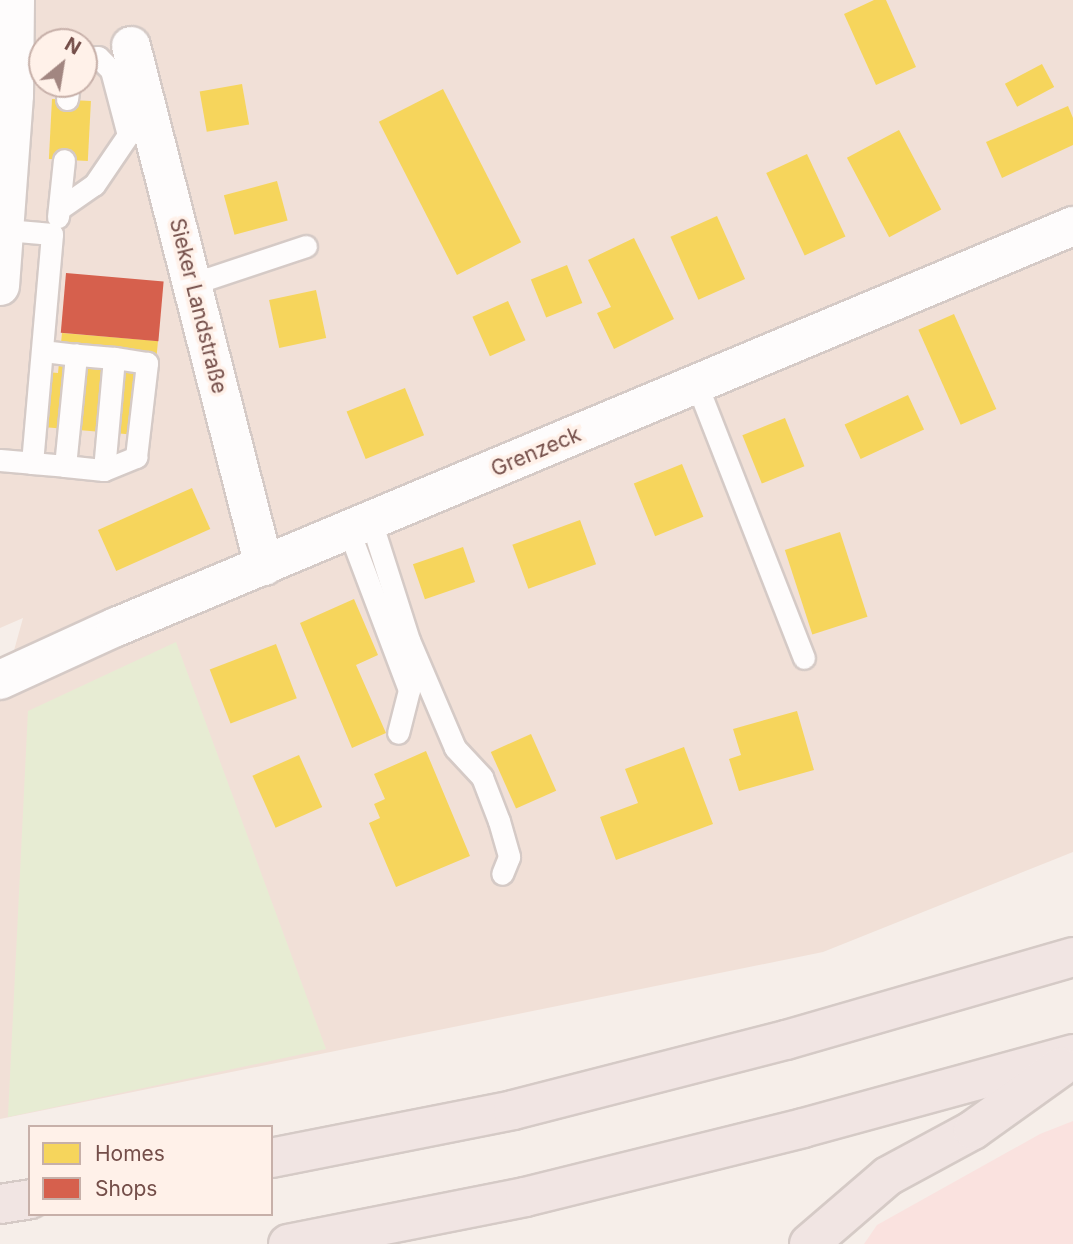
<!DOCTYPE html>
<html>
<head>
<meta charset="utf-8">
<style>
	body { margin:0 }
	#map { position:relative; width:1073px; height:1244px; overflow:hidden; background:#f6eee9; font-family:Inter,sans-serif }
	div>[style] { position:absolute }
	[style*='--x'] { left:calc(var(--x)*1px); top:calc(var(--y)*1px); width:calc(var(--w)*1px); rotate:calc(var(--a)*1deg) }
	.residential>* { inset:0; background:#f1e0d7 }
	.commercial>* { inset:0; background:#fae2df }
	.green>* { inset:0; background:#e7ecd3 }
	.homes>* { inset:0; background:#f6d55c; transform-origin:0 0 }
	.shops>* { inset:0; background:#d6604d; transform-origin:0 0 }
	.roads { filter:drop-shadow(2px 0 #d5cac6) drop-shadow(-2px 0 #d5cac6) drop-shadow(0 2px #d5cac6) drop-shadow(0 -2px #d5cac6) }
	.service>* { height:21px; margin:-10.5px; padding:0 10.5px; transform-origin:10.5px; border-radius:10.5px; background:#fefcfc }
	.minor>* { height:38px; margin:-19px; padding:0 19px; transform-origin:19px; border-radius:19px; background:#fefcfc }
	.tertiary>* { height:38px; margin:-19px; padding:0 19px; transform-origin:19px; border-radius:19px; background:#fefcfc }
	.motorway>* { height:38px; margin:-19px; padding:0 19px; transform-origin:19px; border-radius:19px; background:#f1e5e3 }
	span { translate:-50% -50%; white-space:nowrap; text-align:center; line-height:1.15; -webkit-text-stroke:7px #fff1e9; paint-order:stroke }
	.street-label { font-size:21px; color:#744e49 }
	.legend { position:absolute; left:28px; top:1125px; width:245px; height:91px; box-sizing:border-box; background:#fff1e9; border:2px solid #c7b0a9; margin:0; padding:9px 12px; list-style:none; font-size:21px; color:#744e49 }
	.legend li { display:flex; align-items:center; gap:14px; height:35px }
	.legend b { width:35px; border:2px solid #c7b0a9 }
	.north { position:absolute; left:28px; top:28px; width:70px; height:70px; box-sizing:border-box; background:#fff1e9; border:2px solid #c7b0a9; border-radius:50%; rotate:30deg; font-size:19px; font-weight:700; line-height:28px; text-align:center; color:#744e49 }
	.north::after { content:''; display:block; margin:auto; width:24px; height:32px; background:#a28681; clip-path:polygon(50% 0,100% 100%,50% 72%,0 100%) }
</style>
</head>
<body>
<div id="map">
	<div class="residential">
		<div style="clip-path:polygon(evenodd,0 0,1073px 0,1073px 852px,823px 952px,0 1119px,0 701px,23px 618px,0 628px,0 0,42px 42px,84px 42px,84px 84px,42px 84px,42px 42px)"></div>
	</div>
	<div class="commercial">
		<div style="clip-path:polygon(1073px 1121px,1073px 1244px,864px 1244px,877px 1225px,1040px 1134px)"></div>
	</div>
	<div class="green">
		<div style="clip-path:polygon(176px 642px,326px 1049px,8px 1117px,28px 711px)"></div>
	</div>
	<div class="homes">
		<div style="clip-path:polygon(874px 0,886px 0,916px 67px,876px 85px,844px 14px)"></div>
		<div style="left:1042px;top:64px;width:26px;height:42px;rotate:62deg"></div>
		<div style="left:242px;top:84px;width:41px;height:43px;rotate:80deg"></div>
		<div style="left:443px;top:89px;width:172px;height:72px;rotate:63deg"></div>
		<div style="left:52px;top:99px;width:39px;height:60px;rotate:3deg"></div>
		<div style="clip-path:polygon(1068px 106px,1073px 118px,1073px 145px,1002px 178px,986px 142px)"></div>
		<div style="left:899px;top:130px;width:90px;height:59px;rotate:62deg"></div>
		<div style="left:807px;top:154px;width:91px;height:45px;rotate:65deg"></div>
		<div style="left:277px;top:181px;width:41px;height:55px;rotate:75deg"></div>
		<div style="left:717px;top:216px;width:69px;height:51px;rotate:66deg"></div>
		<div style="clip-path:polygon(634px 238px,674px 319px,614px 349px,597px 313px,611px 307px,588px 260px)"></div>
		<div style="left:567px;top:265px;width:41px;height:39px;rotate:68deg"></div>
		<div style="left:316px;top:290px;width:49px;height:48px;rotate:78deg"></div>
		<div style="left:508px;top:301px;width:43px;height:39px;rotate:66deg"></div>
		<div style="left:954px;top:314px;width:104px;height:39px;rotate:66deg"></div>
		<div style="clip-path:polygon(62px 333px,158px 341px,149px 436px,31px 426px,36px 371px,58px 373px)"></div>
		<div style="left:405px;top:388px;width:51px;height:63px;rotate:68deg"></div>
		<div style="left:908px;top:395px;width:38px;height:70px;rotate:65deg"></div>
		<div style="left:785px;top:418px;width:52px;height:46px;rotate:68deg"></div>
		<div style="left:682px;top:464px;width:57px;height:52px;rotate:68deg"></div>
		<div style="left:192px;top:488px;width:45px;height:103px;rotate:66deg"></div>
		<div style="left:580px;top:520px;width:47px;height:72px;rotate:70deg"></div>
		<div style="left:840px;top:532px;width:89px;height:58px;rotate:72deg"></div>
		<div style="left:463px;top:547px;width:37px;height:53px;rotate:71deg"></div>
		<div style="clip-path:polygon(354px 599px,378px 655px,356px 665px,386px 733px,352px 748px,300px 623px)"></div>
		<div style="left:276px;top:644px;width:58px;height:71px;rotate:69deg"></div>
		<div style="clip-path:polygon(797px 711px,814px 770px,739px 791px,729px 759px,741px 755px,733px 729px)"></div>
		<div style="left:531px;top:734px;width:62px;height:44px;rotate:66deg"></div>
		<div style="clip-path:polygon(684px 747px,713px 824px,616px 860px,600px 817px,638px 803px,625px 769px)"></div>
		<div style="clip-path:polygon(426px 751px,470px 856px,396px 887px,369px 823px,380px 818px,374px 804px,385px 799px,374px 774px)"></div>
		<div style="left:299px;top:755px;width:57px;height:51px;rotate:66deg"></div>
	</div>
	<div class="shops">
		<div style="left:66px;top:273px;width:98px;height:60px;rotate:5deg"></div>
	</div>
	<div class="roads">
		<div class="service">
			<div style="--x:67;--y:99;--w:15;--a:-82"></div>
			<div style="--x:62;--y:207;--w:39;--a:-35"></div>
			<div style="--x:94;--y:185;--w:60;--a:-55.8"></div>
			<div style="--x:128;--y:135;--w:67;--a:-104.7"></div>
			<div style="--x:111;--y:70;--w:18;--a:-135"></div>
			<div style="--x:98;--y:57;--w:14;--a:176"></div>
			<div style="--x:58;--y:217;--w:57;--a:-84"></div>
			<div style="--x:192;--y:284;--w:120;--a:-18.4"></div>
			<div style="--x:697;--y:385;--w:293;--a:68.6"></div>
			<div style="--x:0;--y:460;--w:32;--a:5"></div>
			<div style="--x:32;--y:463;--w:230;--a:-85"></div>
			<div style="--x:52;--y:234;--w:46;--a:-175"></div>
			<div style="--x:32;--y:463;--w:33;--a:5"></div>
			<div style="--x:65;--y:466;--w:112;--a:-84.3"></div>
			<div style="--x:76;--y:355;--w:34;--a:-173"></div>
			<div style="--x:65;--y:466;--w:39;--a:6"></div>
			<div style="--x:104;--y:470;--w:112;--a:-84.9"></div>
			<div style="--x:114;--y:358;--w:38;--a:-175"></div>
			<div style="--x:104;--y:470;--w:35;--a:-22"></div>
			<div style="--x:136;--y:457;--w:95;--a:-83.3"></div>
			<div style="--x:147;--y:363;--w:33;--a:-171"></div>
			<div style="--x:371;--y:521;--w:125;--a:72.3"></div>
			<div style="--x:409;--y:640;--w:117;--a:66.9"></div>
			<div style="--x:455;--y:748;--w:40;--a:47"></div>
			<div style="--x:482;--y:777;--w:47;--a:68.9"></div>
			<div style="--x:499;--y:821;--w:37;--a:74"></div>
			<div style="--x:509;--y:857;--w:18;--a:112"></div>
			<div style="--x:349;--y:531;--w:170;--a:69.3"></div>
			<div style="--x:409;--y:690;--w:44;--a:104.3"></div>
		</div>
		<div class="minor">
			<div style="--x:131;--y:46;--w:537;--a:75.65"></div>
			<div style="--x:0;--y:680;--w:128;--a:-24.6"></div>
			<div style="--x:116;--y:627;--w:1038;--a:-22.73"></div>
		</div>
		<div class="tertiary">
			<div style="--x:0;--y:286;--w:192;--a:-85.8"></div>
			<div style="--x:14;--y:95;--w:95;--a:-89.4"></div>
		</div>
		<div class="motorway">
			<div style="--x:271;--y:1158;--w:247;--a:-11.2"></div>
			<div style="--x:513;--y:1110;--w:282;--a:-14.4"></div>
			<div style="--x:786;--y:1040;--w:299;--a:-16.1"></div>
			<div style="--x:0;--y:1204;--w:30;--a:-9"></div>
			<div style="--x:288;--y:1244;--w:242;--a:-11.2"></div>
			<div style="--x:525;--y:1197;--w:286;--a:-13.9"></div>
			<div style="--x:803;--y:1128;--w:280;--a:-15.3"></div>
			<div style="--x:809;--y:1244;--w:104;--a:-40.7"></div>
			<div style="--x:888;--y:1176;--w:97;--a:-28.4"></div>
			<div style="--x:973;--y:1130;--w:108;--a:-35.6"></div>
		</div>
	</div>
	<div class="street-label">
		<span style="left:198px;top:306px;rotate:76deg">Sieker Landstraße</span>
		<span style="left:536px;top:452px;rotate:-23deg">Grenzeck</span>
	</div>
	<ul class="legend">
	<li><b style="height:19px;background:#f6d55c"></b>Homes</li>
	<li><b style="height:19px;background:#d6604d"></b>Shops</li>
	</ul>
	<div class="north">N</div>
</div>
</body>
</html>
